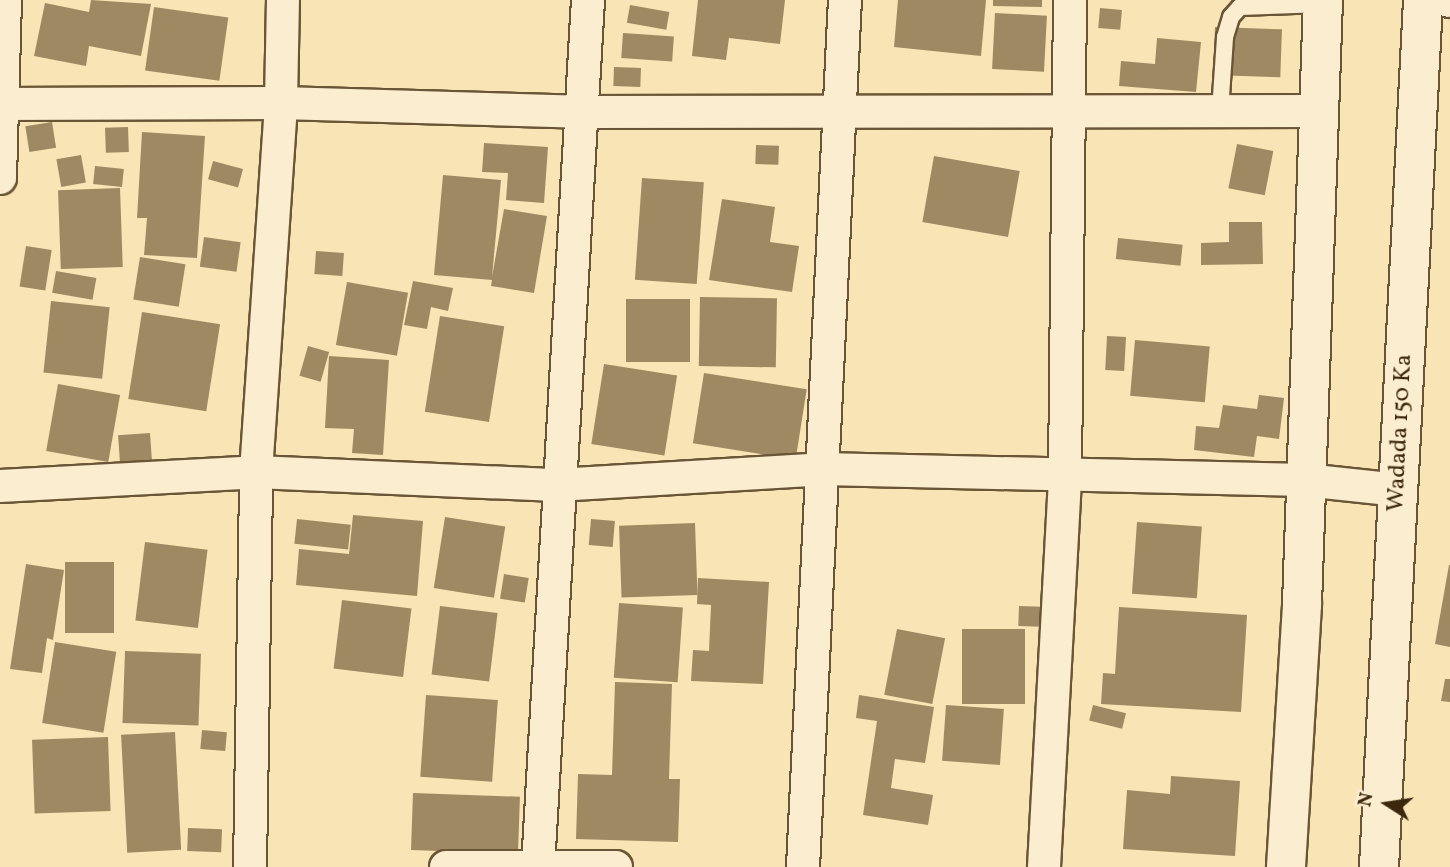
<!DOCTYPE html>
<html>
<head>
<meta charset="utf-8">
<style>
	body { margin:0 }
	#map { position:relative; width:1450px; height:867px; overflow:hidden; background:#f9e4b5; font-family:Vollkorn,serif }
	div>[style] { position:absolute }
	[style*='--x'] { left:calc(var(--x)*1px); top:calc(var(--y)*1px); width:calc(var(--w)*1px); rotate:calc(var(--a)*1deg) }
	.building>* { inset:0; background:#9e8963; transform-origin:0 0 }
	.roads { filter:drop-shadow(2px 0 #6a5636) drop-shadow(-2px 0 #6a5636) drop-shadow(0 2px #6a5636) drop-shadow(0 -2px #6a5636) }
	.lane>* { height:16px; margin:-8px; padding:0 8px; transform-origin:8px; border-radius:8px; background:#fbedcf }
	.street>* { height:32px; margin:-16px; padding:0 16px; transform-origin:16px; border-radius:16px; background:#fbedcf }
	.secondary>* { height:38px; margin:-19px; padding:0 19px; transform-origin:19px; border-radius:19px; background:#fbedcf }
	span { translate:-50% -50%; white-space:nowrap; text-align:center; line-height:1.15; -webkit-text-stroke:6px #fbedcf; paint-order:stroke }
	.street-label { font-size:24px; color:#3b270b }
	.north { position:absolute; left:1352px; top:769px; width:70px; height:70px; -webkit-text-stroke:5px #fbedcf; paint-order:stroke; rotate:282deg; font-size:19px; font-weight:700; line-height:28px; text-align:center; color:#3b270b }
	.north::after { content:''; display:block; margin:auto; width:24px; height:32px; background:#3b270b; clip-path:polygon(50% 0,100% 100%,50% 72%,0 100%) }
</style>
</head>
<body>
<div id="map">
	<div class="building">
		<div style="clip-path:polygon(91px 0,151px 4px,141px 56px,89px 46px,86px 66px,34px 56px,45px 3px,89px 12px)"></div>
		<div style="clip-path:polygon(698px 0,785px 0,780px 44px,729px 38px,726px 60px,692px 56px)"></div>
		<div style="clip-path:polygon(898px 0,986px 0,981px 56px,894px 47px)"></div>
		<div style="clip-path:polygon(993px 0,1042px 0,1042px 7px,993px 6px)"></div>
		<div style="left:630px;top:5px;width:40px;height:18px;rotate:10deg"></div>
		<div style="left:154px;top:7px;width:75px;height:64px;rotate:8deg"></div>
		<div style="left:1100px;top:8px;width:22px;height:20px;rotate:5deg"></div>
		<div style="left:995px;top:13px;width:52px;height:56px;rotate:3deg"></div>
		<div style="left:1215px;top:27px;width:67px;height:48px;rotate:2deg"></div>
		<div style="left:623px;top:33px;width:51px;height:25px;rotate:4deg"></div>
		<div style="clip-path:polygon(1157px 38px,1201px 42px,1196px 92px,1119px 86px,1121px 61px,1155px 64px)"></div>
		<div style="left:614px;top:67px;width:27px;height:19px;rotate:2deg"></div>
		<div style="left:52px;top:122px;width:26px;height:27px;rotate:81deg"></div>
		<div style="left:128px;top:127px;width:25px;height:23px;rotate:88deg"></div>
		<div style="clip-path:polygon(142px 132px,205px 136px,197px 258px,144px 255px,147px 218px,137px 218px)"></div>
		<div style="clip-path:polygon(484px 143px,548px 147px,544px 203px,506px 200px,508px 173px,482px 172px)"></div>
		<div style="left:1237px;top:144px;width:37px;height:45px;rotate:11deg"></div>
		<div style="left:756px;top:145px;width:23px;height:19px;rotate:2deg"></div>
		<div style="left:81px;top:155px;width:28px;height:25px;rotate:80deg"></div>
		<div style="left:934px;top:156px;width:87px;height:67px;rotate:10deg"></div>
		<div style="left:213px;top:161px;width:31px;height:19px;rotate:15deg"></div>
		<div style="left:95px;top:166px;width:29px;height:18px;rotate:6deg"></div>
		<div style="clip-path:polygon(443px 175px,501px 180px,492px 277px,504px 209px,547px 216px,534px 293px,491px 286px,492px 280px,434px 275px)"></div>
		<div style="left:642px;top:178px;width:62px;height:102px;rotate:4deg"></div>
		<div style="left:120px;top:188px;width:79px;height:62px;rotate:88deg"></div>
		<div style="clip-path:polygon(722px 199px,775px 207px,770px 242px,799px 246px,792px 292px,709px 280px)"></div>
		<div style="clip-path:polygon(1229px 222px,1262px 222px,1263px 264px,1201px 265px,1201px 243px,1229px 242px)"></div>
		<div style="left:204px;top:237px;width:37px;height:30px;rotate:8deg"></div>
		<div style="left:1118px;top:238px;width:65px;height:21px;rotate:6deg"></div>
		<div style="left:26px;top:246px;width:26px;height:41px;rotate:9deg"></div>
		<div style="left:316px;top:251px;width:28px;height:23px;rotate:4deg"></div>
		<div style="left:140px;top:257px;width:46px;height:43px;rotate:9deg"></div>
		<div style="left:56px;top:271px;width:41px;height:22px;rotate:10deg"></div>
		<div style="clip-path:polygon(413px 281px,453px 288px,448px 311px,431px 307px,427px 329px,404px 325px)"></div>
		<div style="left:347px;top:282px;width:62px;height:64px;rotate:10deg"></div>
		<div style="left:700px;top:297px;width:77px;height:69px;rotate:1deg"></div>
		<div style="left:626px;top:299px;width:64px;height:63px"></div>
		<div style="left:51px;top:301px;width:59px;height:72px;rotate:6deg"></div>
		<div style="left:142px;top:312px;width:79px;height:88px;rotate:9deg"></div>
		<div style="left:440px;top:316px;width:65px;height:97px;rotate:9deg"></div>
		<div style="left:1107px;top:336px;width:19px;height:34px;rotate:3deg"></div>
		<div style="left:1135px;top:340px;width:75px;height:56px;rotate:5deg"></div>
		<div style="left:308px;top:346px;width:22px;height:31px;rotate:16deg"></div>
		<div style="clip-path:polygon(329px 356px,389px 360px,383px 455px,352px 453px,354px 429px,325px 428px)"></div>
		<div style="left:604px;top:364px;width:74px;height:81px;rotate:9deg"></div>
		<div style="left:704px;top:373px;width:104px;height:71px;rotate:9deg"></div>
		<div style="left:58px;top:384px;width:63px;height:68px;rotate:10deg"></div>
		<div style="clip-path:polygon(1259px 395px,1284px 398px,1279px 439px,1257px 436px,1254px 457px,1194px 450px,1196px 426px,1219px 428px,1223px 405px,1257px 409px)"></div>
		<div style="left:150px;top:433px;width:27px;height:32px;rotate:86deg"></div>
		<div style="clip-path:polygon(353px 515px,423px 521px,417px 596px,296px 585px,299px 549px,349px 554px)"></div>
		<div style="left:445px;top:517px;width:61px;height:72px;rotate:9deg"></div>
		<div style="left:297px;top:519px;width:54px;height:25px;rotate:6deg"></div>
		<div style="left:591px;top:519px;width:24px;height:26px;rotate:5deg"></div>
		<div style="left:1137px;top:522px;width:65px;height:72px;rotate:4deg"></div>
		<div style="left:695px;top:523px;width:72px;height:76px;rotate:88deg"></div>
		<div style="left:145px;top:542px;width:63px;height:79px;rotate:7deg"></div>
		<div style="left:114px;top:562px;width:71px;height:49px;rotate:90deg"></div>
		<div style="clip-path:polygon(26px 564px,64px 570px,53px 640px,47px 638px,42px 673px,10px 669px)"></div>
		<div style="clip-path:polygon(1449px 565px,1450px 565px,1450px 647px,1435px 644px)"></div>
		<div style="left:504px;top:574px;width:25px;height:25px;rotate:9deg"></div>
		<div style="clip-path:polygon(698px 578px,769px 582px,763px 684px,691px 681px,693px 650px,709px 651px,711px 605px,697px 604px)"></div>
		<div style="left:342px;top:600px;width:70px;height:69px;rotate:7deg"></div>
		<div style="left:619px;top:603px;width:64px;height:75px;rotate:4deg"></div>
		<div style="left:440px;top:606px;width:58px;height:69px;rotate:7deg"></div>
		<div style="left:1019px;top:606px;width:23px;height:20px;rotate:2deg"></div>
		<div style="clip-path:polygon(1119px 607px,1247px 615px,1241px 712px,1101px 704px,1103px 673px,1115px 674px)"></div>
		<div style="left:897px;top:629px;width:49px;height:67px;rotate:11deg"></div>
		<div style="left:962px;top:629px;width:63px;height:75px"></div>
		<div style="left:55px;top:642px;width:62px;height:82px;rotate:9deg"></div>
		<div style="left:125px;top:651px;width:76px;height:72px;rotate:2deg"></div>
		<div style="clip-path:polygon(1445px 679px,1450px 679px,1450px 702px,1441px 701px)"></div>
		<div style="clip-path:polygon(615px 682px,672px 684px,669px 779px,680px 779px,678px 842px,576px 839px,578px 774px,612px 775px)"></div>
		<div style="left:426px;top:695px;width:72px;height:82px;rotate:4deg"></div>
		<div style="clip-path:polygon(859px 695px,934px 707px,925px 763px,895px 759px,891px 788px,933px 795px,928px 825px,863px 815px,877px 721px,856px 718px)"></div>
		<div style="left:946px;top:705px;width:58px;height:56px;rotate:4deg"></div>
		<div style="left:1093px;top:705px;width:34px;height:16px;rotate:14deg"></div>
		<div style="left:202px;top:730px;width:25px;height:19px;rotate:5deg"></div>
		<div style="left:175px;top:732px;width:118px;height:54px;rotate:87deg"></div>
		<div style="left:108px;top:737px;width:74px;height:76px;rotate:88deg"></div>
		<div style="clip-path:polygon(1171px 776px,1240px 781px,1235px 856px,1123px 849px,1127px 790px,1170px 794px)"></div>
		<div style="left:413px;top:793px;width:107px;height:57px;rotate:2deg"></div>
		<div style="left:188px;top:828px;width:34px;height:23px;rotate:2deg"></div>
	</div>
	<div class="roads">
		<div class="lane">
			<div style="--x:1220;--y:111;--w:74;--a:-86.1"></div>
			<div style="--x:1225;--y:37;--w:21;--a:-73"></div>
			<div style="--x:1231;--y:17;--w:13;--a:-48"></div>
			<div style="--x:1240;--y:7;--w:83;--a:-2.1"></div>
		</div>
		<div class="street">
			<div style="--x:1446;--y:0;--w:4;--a:14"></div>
			<div style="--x:0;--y:104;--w:281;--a:-0.2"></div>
			<div style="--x:281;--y:103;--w:298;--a:1.7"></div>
			<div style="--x:579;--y:112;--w:741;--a:-0.08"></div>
			<div style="--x:0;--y:178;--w:178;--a:-88.4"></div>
			<div style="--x:0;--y:486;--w:256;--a:-3.1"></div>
			<div style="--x:256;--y:472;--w:301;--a:2.5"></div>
			<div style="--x:557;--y:485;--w:266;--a:-3.4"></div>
			<div style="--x:823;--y:469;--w:482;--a:1.3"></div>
			<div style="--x:1305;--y:480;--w:94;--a:6.1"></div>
			<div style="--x:250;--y:867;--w:395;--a:-89.1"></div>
			<div style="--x:256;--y:472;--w:370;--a:-86.1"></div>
			<div style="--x:281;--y:103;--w:103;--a:-88.9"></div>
			<div style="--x:446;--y:867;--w:170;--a:0"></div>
			<div style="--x:538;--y:867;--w:868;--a:-86.7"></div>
			<div style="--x:803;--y:867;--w:868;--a:-87.23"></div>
			<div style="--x:1044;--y:867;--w:394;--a:-86.9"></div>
			<div style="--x:1065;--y:474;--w:474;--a:-89.4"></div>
		</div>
		<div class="secondary">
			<div style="--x:1286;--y:867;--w:263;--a:-86.5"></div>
			<div style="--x:1302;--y:604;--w:604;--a:-88.01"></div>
			<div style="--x:1379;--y:867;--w:868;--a:-87.09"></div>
		</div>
	</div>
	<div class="street-label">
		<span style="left:1401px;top:433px;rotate:-87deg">Wadada 150 Ka</span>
	</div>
	<div class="north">N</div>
</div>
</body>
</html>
